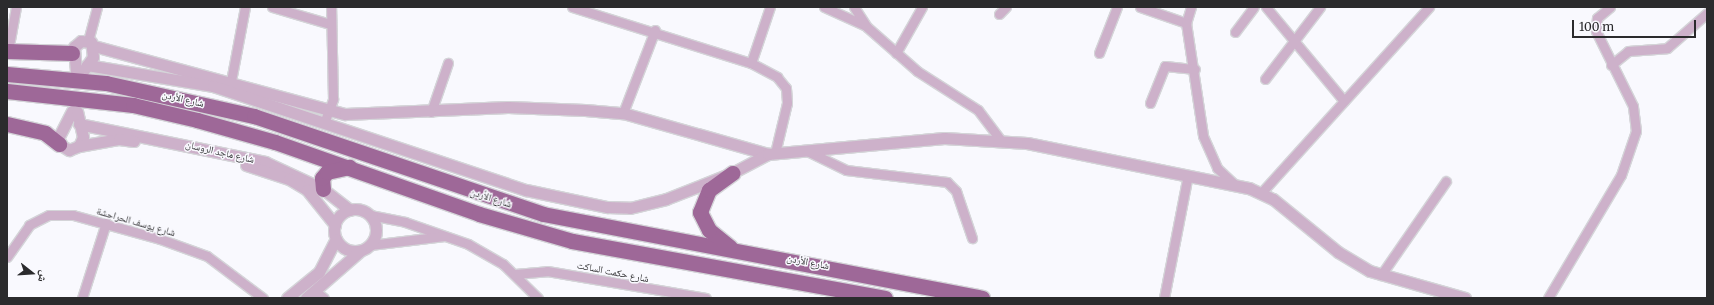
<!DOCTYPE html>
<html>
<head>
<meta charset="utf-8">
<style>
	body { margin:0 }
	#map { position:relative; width:1714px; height:305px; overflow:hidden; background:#f9f9fe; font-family:Merriweather,"Noto Naskh Arabic",serif }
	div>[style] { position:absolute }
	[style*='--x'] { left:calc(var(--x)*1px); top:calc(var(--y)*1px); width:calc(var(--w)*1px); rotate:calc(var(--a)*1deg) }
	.roads { filter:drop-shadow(1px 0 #d4d4d8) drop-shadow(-1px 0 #d4d4d8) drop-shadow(0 1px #d4d4d8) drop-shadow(0 -1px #d4d4d8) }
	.minor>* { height:9px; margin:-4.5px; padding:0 4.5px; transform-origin:4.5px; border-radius:4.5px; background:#cdb1ca }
	.tertiary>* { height:11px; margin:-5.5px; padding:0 5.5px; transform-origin:5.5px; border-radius:5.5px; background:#cdb1ca }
	.tertiary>.ring { margin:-5.5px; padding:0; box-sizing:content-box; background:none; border:11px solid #cdb1ca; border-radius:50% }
	.trunk>* { height:15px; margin:-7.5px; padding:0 7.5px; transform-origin:7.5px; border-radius:7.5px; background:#9e6898 }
	span { translate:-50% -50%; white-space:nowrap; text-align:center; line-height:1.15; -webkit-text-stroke:3px #f9f9fe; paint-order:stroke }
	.street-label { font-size:10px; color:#2b2b2d }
	.frame { position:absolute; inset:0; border:8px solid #2b2b2d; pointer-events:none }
	.north { position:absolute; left:12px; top:253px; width:40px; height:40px; -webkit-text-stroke:3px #f9f9fe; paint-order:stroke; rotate:107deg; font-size:11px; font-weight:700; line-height:16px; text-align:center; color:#2b2b2d }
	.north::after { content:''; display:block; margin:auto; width:14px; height:18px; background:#2b2b2d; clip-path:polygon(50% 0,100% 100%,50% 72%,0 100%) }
	.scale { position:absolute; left:1572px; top:20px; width:124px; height:18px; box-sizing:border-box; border:2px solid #2b2b2d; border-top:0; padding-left:5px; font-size:12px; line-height:14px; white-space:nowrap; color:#2b2b2d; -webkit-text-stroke:3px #f9f9fe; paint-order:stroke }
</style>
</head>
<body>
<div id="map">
	<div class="roads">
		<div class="minor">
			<div style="--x:272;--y:7;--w:60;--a:16.3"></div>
			<div style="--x:572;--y:7;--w:188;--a:17.4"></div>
			<div style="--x:751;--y:63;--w:30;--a:28"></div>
			<div style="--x:777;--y:77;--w:14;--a:51"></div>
			<div style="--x:786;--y:88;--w:15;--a:86"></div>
			<div style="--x:787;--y:103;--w:51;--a:103.5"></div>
			<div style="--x:824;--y:7;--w:46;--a:24.3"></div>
			<div style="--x:854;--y:7;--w:24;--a:57"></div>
			<div style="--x:867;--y:27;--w:67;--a:41.3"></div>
			<div style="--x:917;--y:71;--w:72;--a:32.6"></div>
			<div style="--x:978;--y:110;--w:38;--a:53"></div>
			<div style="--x:1140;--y:7;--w:49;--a:19.2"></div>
			<div style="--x:1191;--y:7;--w:17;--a:107"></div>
			<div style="--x:1186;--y:23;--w:114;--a:81.4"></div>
			<div style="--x:1203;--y:136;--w:35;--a:66"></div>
			<div style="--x:1217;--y:168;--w:22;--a:43"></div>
			<div style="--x:1266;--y:7;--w:122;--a:50.3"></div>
			<div style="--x:999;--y:14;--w:10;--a:-45"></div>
			<div style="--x:1235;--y:32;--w:31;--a:-53"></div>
			<div style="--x:88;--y:41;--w:35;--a:-75"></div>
			<div style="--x:8;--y:51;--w:45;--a:-79.7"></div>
			<div style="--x:896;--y:53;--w:53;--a:-60.5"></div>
			<div style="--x:1099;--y:53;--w:49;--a:-68.6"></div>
			<div style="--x:751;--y:63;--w:59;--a:-71.3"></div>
			<div style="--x:1611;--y:65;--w:22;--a:-39"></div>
			<div style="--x:1628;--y:51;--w:39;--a:-4"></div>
			<div style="--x:1667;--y:48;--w:53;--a:-41.2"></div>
			<div style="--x:1265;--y:79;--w:91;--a:-52.6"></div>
			<div style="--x:231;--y:81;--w:75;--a:-79.3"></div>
			<div style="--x:1150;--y:103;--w:40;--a:-68"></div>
			<div style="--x:1165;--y:66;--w:30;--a:6"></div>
			<div style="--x:431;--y:112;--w:52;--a:-70.9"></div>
			<div style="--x:623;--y:113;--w:89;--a:-68.9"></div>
			<div style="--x:324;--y:123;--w:26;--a:-69"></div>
			<div style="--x:333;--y:99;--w:92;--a:-91.2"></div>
			<div style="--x:809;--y:152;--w:41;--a:25.9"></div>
			<div style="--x:846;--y:170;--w:102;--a:6.8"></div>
			<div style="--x:947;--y:182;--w:13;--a:45"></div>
			<div style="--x:956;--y:191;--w:50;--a:71.2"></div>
			<div style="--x:1261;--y:193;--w:251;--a:-47.9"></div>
			<div style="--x:370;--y:215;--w:36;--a:11"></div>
			<div style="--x:405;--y:222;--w:67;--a:19.2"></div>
			<div style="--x:468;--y:244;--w:40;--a:29.7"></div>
			<div style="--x:503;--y:264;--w:49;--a:44.2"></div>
			<div style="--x:370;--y:245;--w:75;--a:-6.9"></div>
			<div style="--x:7;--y:257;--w:39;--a:-55"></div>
			<div style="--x:29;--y:225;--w:22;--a:-27"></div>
			<div style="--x:49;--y:215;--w:24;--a:0"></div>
			<div style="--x:73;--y:215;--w:90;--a:15.4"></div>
			<div style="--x:160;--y:239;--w:50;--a:19.9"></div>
			<div style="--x:207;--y:256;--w:70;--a:36.9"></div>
			<div style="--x:515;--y:274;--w:32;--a:-5"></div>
			<div style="--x:547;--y:271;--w:161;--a:9.6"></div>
			<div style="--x:1381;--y:275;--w:114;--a:-55.3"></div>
			<div style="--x:315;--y:291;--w:11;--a:38"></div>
			<div style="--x:82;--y:298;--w:79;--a:-72.3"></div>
			<div style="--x:1164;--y:298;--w:125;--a:-79"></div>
			<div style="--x:1548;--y:298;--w:143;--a:-59.3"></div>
			<div style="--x:1621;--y:175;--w:46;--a:-71.2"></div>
			<div style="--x:1636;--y:131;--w:25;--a:-97"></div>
			<div style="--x:1633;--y:106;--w:84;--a:-116.3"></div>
			<div style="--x:1596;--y:31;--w:13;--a:-86"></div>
			<div style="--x:1597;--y:18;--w:17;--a:-40"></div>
		</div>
		<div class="tertiary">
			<div style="--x:94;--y:46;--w:260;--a:15.2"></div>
			<div style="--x:345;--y:114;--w:163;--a:-2.5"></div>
			<div style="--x:508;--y:107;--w:77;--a:2.2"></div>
			<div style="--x:585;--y:110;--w:38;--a:5"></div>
			<div style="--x:623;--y:113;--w:151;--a:15.8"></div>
			<div style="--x:87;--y:65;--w:128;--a:9.5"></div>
			<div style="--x:213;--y:86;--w:330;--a:18.4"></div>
			<div style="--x:526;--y:190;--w:83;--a:11.9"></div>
			<div style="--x:607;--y:207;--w:23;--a:2"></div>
			<div style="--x:630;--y:208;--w:37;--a:-14"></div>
			<div style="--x:666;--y:199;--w:71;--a:-21.5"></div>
			<div style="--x:732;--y:173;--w:41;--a:-27.8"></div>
			<div style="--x:768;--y:154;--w:177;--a:-5.2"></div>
			<div style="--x:944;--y:138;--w:83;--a:3.4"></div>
			<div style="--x:1027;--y:143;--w:227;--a:11.5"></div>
			<div style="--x:1249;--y:188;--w:26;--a:25"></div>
			<div style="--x:1273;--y:199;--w:84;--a:39.2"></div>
			<div style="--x:1338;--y:252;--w:37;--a:31"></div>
			<div style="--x:1370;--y:271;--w:99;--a:15.9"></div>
			<div style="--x:76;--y:71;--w:24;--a:-95"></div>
			<div style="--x:74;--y:47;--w:9;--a:-41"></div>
			<div style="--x:81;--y:41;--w:10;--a:6"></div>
			<div style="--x:91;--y:42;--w:15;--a:82"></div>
			<div style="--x:93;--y:57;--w:21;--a:125"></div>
			<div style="--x:72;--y:111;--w:30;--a:117"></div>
			<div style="--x:58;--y:138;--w:6;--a:81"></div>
			<div style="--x:59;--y:144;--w:12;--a:31"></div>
			<div style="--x:69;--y:150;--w:11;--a:-22"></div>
			<div style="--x:79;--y:146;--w:10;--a:-66"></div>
			<div style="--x:83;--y:137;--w:26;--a:-103"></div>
			<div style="--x:79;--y:124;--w:190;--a:11.5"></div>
			<div style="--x:265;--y:162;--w:64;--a:25"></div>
			<div style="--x:323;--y:189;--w:34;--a:38"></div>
			<div style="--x:79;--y:146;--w:41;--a:-9.9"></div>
			<div style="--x:119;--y:139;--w:15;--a:8"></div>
			<div style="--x:246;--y:165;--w:45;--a:18"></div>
			<div style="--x:289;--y:179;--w:21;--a:31"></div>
			<div style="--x:307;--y:190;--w:45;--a:51.3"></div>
			<div class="ring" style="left:334px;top:209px;width:31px;height:31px"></div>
			<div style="--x:287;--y:298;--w:41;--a:-39.1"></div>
			<div style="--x:319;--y:272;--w:37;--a:-63"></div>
			<div style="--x:306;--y:298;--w:72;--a:-41"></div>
		</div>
		<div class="trunk">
			<div style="--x:7;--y:51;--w:65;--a:1.8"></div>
			<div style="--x:7;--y:74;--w:99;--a:5.2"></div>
			<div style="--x:106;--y:83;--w:152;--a:12.6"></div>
			<div style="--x:254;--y:116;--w:305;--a:18.7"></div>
			<div style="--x:543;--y:214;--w:447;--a:10.8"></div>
			<div style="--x:7;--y:91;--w:127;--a:6.3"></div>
			<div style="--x:133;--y:105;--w:66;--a:13.2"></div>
			<div style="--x:197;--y:120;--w:81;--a:15.8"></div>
			<div style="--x:275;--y:142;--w:216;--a:19.4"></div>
			<div style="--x:479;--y:214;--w:97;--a:16.2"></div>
			<div style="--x:572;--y:241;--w:318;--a:10.3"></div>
			<div style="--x:7;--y:124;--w:39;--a:13"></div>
			<div style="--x:45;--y:133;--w:18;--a:38"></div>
			<div style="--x:323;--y:189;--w:11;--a:-95"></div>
			<div style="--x:322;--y:178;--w:8;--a:-50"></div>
			<div style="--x:327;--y:172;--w:23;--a:-13"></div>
			<div style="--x:730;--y:247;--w:27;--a:-141"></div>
			<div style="--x:709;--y:230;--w:20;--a:-117"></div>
			<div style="--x:700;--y:212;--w:24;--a:-68"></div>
			<div style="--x:709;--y:190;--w:29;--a:-36"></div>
		</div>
	</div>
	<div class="street-label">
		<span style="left:183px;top:99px;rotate:13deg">شارع الأردن</span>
		<span style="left:220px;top:152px;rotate:13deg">شارع ماجد الروسان</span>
		<span style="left:491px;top:198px;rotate:18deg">شارع الأردن</span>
		<span style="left:136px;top:222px;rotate:16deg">شارع يوسف الحراحشة</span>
		<span style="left:808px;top:262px;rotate:11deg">شارع الأردن</span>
		<span style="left:613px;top:272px;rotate:11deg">شارع حكمت الساكت</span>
	</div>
	<div class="frame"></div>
	<div class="north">ش</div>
	<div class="scale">100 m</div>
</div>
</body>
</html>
